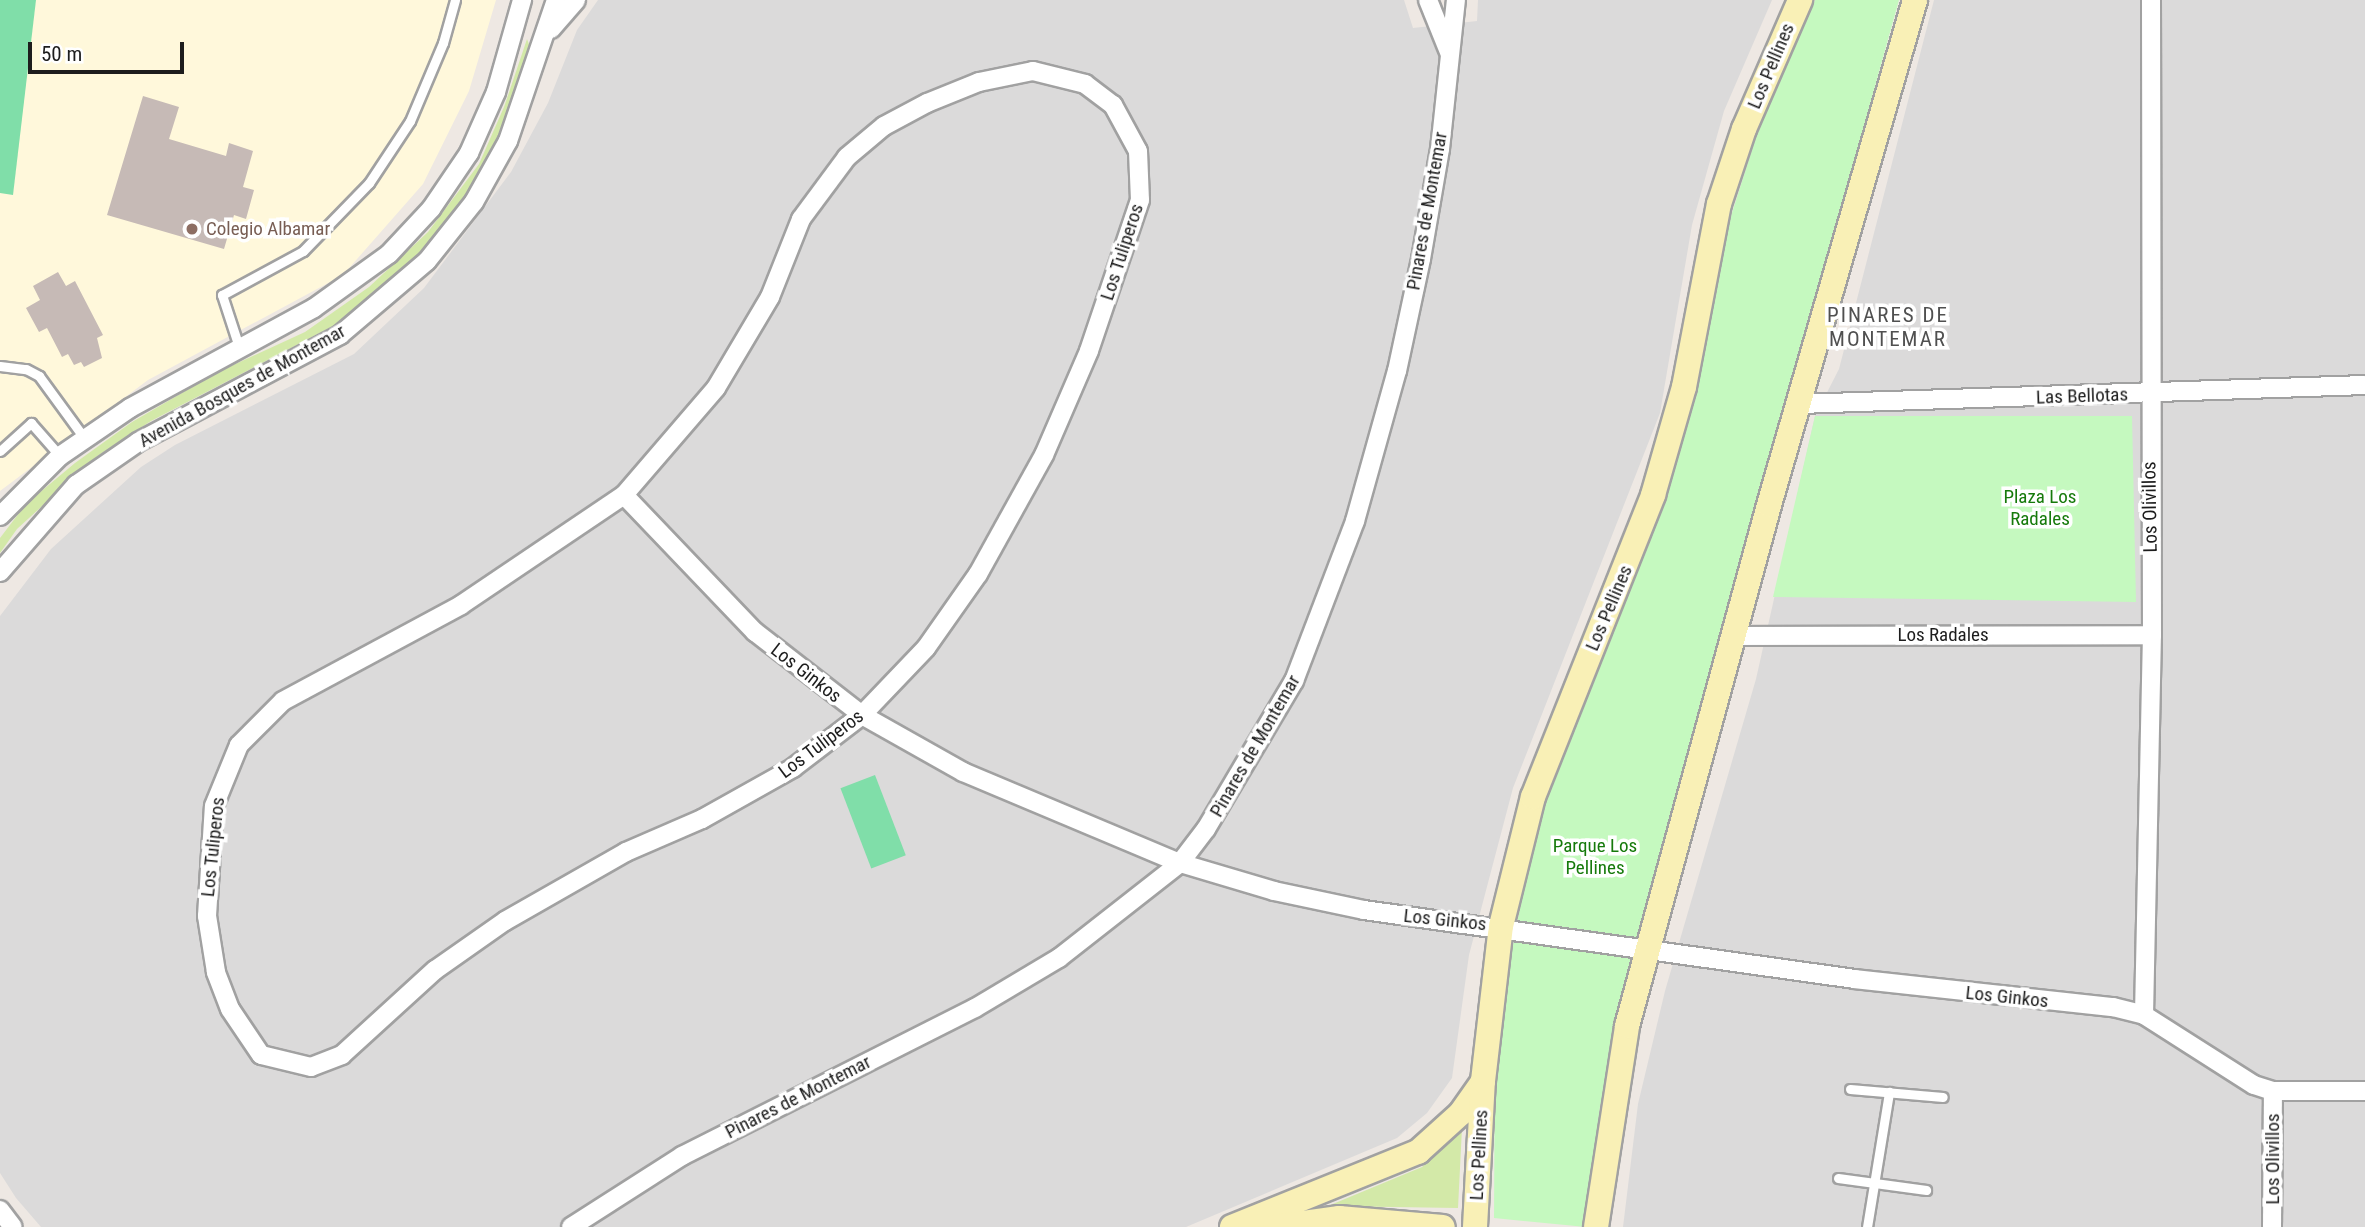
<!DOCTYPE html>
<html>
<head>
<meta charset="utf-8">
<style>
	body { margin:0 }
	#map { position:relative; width:2365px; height:1227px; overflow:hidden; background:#eee8e3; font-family:"Roboto Condensed",sans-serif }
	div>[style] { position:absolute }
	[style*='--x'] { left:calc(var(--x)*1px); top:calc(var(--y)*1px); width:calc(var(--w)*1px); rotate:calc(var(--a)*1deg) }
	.residential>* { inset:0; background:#dbdada }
	.education>* { inset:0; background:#fff8db }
	.grass>* { inset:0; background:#d3e9a8 }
	.park>* { inset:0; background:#c5f9bf }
	.pitch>* { inset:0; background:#80dea9; transform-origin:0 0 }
	.building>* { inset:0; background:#c6bab6 }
	.roads { filter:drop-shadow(2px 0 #a1a1a1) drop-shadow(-2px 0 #a1a1a1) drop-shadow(0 2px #a1a1a1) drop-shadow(0 -2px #a1a1a1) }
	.lane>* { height:9px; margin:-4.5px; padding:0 4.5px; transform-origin:4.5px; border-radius:4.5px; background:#fff }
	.street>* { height:18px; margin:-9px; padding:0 9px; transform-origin:9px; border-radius:9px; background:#fff }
	.secondary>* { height:24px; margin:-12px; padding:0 12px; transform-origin:12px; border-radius:12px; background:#f9f0b6 }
	.dots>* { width:19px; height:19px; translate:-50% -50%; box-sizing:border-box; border:4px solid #fff; border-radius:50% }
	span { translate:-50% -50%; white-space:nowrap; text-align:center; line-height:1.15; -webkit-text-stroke:7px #fff; paint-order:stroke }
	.street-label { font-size:19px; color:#1d1d1d }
	.education-label { font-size:19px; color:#785e54 }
	.left { translate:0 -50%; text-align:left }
	.park-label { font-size:19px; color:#167a0b }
	.neighbourhood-label { font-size:21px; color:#505050; letter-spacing:2px }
	.scale { position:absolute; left:28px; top:42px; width:156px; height:32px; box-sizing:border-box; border:4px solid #1d1d1d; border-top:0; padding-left:9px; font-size:21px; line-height:24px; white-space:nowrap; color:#1d1d1d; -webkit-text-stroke:5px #fff; paint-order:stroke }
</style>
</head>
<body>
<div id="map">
	<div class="residential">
		<div style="clip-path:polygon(598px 0,1404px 0,1413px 28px,1477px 21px,1478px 0,1772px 0,1724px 111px,1692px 225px,1660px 413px,1513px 788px,1469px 955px,1452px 1078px,1427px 1113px,1397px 1138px,1186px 1227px,41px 1227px,16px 1198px,0 1173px,0 616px,51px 549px,141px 467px,175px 445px,354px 354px,424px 288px,511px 172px,548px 103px,577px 30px)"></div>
		<div style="clip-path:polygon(1934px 0,2365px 0,2365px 1227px,1623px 1227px,1638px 1104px,1665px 991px,1756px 679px,1815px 416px,1839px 369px)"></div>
	</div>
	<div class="education">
		<div style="clip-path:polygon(0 0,496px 0,469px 91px,423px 184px,343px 275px,148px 380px,0 491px)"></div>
	</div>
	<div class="grass">
		<div style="clip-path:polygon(527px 39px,532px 52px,488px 165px,423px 250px,387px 286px,350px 317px,151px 421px,96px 457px,17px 529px,0 553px,0 538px,26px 504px,75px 463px,132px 422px,218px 372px,305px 332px,369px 287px,428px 232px,479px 164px,504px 107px)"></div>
		<div style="clip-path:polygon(1462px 1128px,1458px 1208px,1328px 1206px,1422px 1167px)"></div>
	</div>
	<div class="park">
		<div style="clip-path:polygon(1815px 0,1899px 0,1641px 927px,1600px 1107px,1586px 1227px,1494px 1218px,1495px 1042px,1532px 843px,1757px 134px)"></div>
		<div style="clip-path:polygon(1815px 416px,2132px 416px,2136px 602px,1773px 597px)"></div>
	</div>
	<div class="pitch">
		<div style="clip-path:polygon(0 0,36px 0,13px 195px,0 193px)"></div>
		<div style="left:875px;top:775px;width:86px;height:37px;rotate:69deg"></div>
	</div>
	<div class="building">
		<div style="clip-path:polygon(143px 96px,179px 107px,169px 139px,226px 156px,229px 143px,253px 151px,243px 187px,254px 190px,246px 219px,234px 215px,224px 249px,107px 215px)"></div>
		<div style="clip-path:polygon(58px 272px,66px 286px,75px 281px,103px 335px,97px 338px,102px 358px,84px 367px,81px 362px,74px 365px,68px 354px,62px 357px,47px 328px,39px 332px,26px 308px,40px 300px,33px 286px)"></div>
	</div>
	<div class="roads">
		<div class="lane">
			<div style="--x:239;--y:347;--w:55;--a:-108.1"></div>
			<div style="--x:222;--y:295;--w:92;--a:-28.5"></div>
			<div style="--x:303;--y:251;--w:95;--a:-45.9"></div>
			<div style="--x:369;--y:183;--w:74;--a:-56.5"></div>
			<div style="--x:410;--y:121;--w:85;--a:-67.1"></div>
			<div style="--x:443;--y:43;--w:45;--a:-74.4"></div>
			<div style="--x:0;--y:366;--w:26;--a:7"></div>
			<div style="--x:26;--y:369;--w:15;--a:28"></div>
			<div style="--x:39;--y:376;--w:78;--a:53.9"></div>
			<div style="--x:0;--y:451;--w:42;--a:-42.1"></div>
			<div style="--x:31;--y:423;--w:44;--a:48.7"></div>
			<div style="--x:1850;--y:1089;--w:93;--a:4.9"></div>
			<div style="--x:1838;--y:1178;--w:89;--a:7.8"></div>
			<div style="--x:1867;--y:1227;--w:137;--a:-80.7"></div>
		</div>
		<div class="street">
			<div style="--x:1428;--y:0;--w:56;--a:68"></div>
			<div style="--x:551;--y:29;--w:38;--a:-49"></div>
			<div style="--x:1033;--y:71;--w:54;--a:14"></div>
			<div style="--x:1085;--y:84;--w:35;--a:37"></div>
			<div style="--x:1113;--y:105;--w:52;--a:61.5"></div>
			<div style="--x:1138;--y:151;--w:49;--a:87.7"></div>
			<div style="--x:1140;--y:200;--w:159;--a:108.7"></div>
			<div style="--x:1089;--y:351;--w:113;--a:113.4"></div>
			<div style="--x:1044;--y:455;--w:136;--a:119"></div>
			<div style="--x:978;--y:574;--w:90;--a:125.1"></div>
			<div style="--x:926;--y:648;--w:93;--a:133.7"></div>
			<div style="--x:862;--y:715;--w:87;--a:142.5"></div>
			<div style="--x:793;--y:768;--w:104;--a:150.7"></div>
			<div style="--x:702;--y:819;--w:83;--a:156.5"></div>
			<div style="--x:626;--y:852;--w:139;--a:150.3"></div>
			<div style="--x:505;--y:921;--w:85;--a:145"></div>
			<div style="--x:435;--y:970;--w:126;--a:137.6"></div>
			<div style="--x:342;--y:1055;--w:33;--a:159"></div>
			<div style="--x:311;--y:1067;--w:51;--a:-166.5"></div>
			<div style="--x:261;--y:1055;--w:55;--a:-124"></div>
			<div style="--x:230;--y:1009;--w:40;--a:-111"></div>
			<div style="--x:216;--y:972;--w:57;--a:-99.1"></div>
			<div style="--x:207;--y:916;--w:110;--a:-86.4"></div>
			<div style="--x:214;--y:806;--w:66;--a:-67.7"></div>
			<div style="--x:239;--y:745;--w:62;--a:-45"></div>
			<div style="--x:283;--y:701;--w:202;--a:-28.3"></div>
			<div style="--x:461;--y:605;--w:197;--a:-34"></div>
			<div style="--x:624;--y:495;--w:141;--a:-49.3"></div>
			<div style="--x:716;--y:388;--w:106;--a:-59.3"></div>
			<div style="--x:770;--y:297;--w:84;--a:-68.3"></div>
			<div style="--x:801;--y:219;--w:77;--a:-53.4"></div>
			<div style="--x:847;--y:157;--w:48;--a:-40"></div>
			<div style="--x:884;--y:126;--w:49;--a:-28.1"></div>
			<div style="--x:927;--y:103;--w:56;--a:-22"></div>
			<div style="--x:979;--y:82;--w:55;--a:-11.5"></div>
			<div style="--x:1799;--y:404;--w:566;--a:-1.92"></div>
			<div style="--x:624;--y:495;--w:190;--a:46.3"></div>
			<div style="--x:755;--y:632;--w:135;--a:37.8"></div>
			<div style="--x:862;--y:715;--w:116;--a:29.4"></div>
			<div style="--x:963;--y:772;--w:235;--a:22.8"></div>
			<div style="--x:1180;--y:863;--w:98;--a:16.6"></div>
			<div style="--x:1274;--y:891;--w:92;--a:11.9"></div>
			<div style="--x:1364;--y:910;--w:495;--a:8"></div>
			<div style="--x:1854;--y:979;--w:261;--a:6.2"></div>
			<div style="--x:2113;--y:1007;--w:32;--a:14"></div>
			<div style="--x:2144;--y:1015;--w:130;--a:32.5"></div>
			<div style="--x:2254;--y:1085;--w:20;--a:18"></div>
			<div style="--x:2273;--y:1091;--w:92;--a:0"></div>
			<div style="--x:0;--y:516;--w:85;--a:-45"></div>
			<div style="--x:60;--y:456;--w:85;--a:-34.4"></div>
			<div style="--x:130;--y:408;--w:209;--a:-28.5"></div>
			<div style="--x:314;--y:308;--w:92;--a:-35.8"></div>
			<div style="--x:389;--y:254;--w:62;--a:-47"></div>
			<div style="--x:431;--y:209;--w:68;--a:-55.8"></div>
			<div style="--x:469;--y:153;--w:67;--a:-66.1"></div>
			<div style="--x:496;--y:92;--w:96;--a:-74.2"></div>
			<div style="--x:0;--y:572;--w:116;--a:-48.9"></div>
			<div style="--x:76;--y:485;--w:75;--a:-34.7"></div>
			<div style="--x:138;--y:442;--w:229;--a:-27.9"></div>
			<div style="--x:340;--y:335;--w:114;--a:-40.4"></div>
			<div style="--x:427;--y:261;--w:75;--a:-51.5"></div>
			<div style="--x:474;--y:202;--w:70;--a:-60.9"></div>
			<div style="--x:508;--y:141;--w:149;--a:-71.2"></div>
			<div style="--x:1734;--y:636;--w:418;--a:-0.1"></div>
			<div style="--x:2144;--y:1015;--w:380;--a:-88.8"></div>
			<div style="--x:2152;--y:635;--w:635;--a:-90.09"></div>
			<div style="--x:0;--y:1210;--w:21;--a:53"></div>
			<div style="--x:571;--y:1227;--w:132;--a:-32.6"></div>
			<div style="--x:682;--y:1156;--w:328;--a:-26.8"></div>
			<div style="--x:975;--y:1008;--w:98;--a:-30.8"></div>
			<div style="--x:1059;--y:958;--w:154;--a:-38.1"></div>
			<div style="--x:1180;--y:863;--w:43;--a:-52.6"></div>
			<div style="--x:1206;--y:829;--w:172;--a:-59.3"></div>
			<div style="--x:1294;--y:681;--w:171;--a:-69.1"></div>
			<div style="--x:1355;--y:521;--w:156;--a:-74.4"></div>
			<div style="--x:1397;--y:371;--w:115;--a:-77.9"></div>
			<div style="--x:1421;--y:259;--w:112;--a:-80.2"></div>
			<div style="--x:1440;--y:149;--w:150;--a:-83.9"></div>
			<div style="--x:2272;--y:1227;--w:136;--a:-89.6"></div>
		</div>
		<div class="secondary">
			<div style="--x:1232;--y:1227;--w:201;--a:-22"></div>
			<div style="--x:1418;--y:1152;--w:58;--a:-42.2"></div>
			<div style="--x:1461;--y:1113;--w:38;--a:-55"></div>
			<div style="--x:1275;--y:1227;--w:65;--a:-8"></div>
			<div style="--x:1339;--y:1218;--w:104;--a:4.9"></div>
			<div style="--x:1475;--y:1227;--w:146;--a:-86.9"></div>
			<div style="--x:1483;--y:1081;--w:156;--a:-83.4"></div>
			<div style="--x:1501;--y:926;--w:133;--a:-76.1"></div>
			<div style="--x:1533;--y:797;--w:325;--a:-68.3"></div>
			<div style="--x:1653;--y:495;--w:112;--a:-74"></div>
			<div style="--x:1684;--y:387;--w:186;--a:-79.2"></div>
			<div style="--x:1719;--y:204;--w:79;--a:-71.6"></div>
			<div style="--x:1744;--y:129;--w:141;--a:-66.5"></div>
			<div style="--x:1596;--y:1227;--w:203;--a:-81.2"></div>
			<div style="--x:1627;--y:1026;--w:540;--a:-74.75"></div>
			<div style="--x:1769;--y:505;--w:526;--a:-73.87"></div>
		</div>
	</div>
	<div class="dots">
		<div style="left:192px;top:229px;background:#8d6e63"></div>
	</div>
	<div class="street-label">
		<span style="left:1771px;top:66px;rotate:-67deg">Los Pellines</span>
		<span style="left:1427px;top:211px;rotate:-80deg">Pinares de Montemar</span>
		<span style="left:1122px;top:252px;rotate:-72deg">Los Tuliperos</span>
		<span style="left:242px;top:386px;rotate:-29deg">Avenida Bosques de Montemar</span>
		<span style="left:2082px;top:396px;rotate:-2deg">Las Bellotas</span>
		<span style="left:2150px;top:507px;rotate:-91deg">Los Olivillos</span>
		<span style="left:1609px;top:608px;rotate:-67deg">Los Pellines</span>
		<span style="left:1943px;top:635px">Los Radales</span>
		<span style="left:806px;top:673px;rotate:38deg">Los Ginkos</span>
		<span style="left:821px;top:744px;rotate:-37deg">Los Tuliperos</span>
		<span style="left:1255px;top:746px;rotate:-60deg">Pinares de Montemar</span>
		<span style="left:213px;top:847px;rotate:-84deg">Los Tuliperos</span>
		<span style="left:1445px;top:920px;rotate:6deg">Los Ginkos</span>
		<span style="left:2007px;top:997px;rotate:6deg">Los Ginkos</span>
		<span style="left:798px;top:1097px;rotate:-27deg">Pinares de Montemar</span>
		<span style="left:1479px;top:1155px;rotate:-87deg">Los Pellines</span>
		<span style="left:2273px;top:1159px;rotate:-90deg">Los Olivillos</span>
	</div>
	<div class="education-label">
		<span class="left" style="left:206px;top:229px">Colegio Albamar</span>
	</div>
	<div class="park-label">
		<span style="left:2040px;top:508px">Plaza Los<br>Radales</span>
		<span style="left:1595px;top:857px">Parque Los<br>Pellines</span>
	</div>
	<div class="neighbourhood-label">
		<span style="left:1888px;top:327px">PINARES DE<br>MONTEMAR</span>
	</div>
	<div class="scale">50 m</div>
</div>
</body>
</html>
